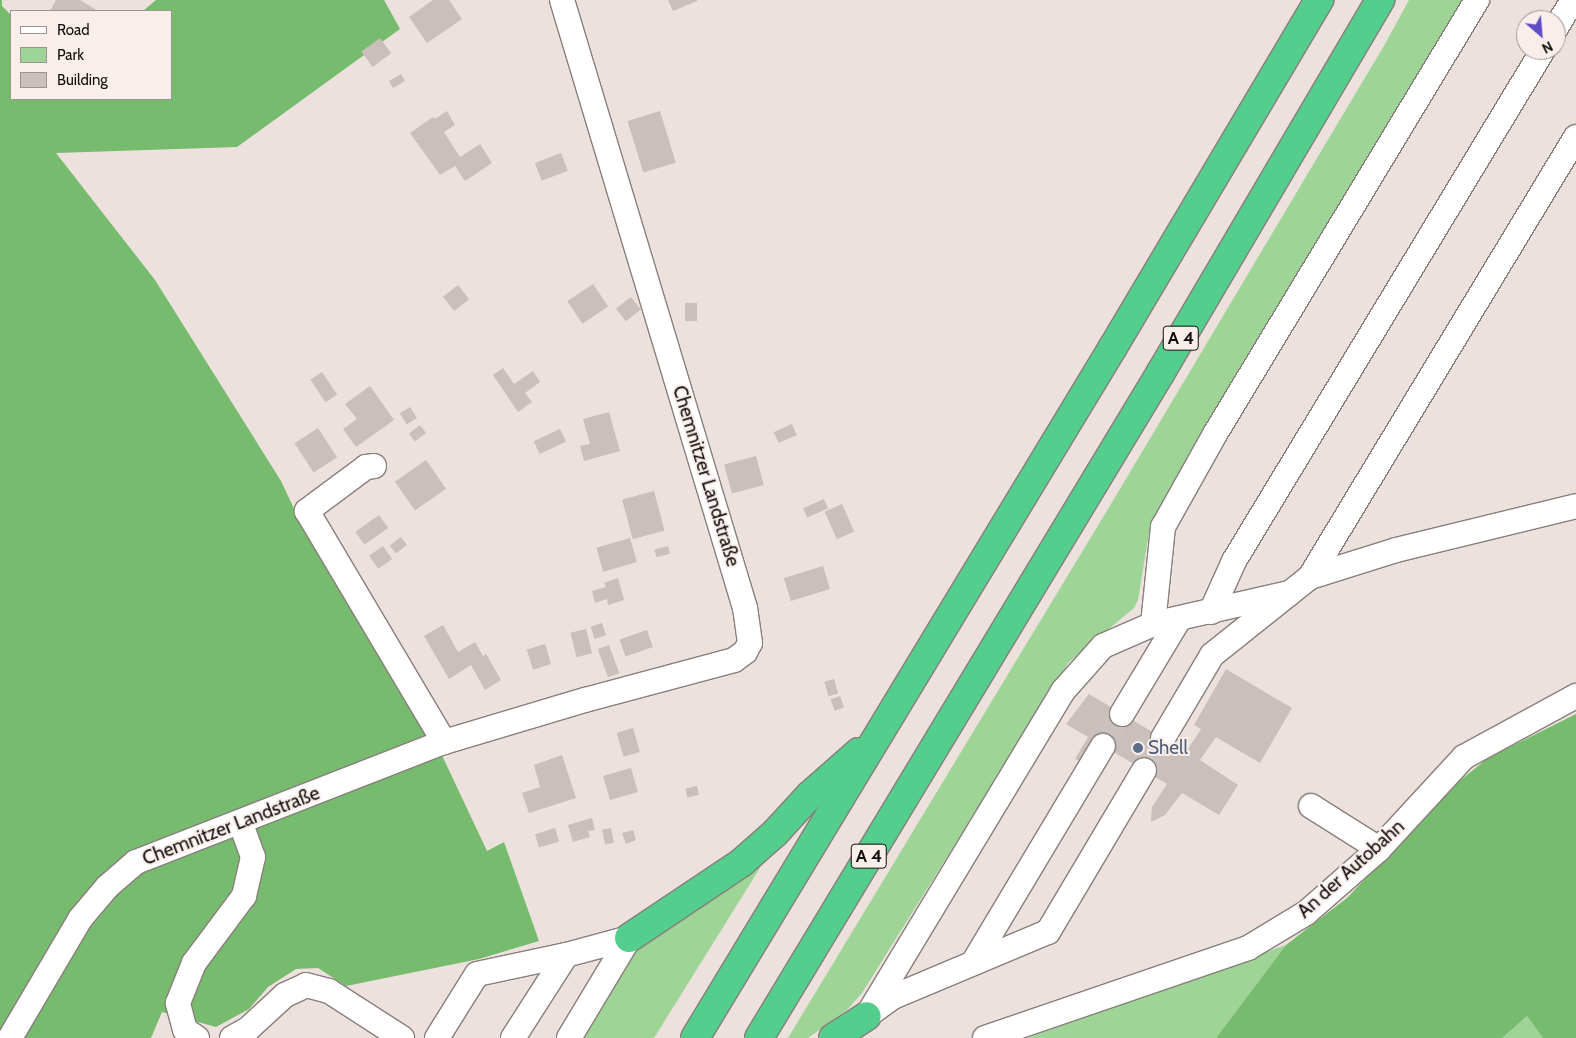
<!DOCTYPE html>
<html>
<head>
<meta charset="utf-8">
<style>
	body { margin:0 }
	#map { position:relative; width:1576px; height:1038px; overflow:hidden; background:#ece1dd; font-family:Cabin,sans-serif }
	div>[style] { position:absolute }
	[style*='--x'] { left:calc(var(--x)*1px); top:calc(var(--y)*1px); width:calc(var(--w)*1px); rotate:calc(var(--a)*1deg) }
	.green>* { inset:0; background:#9fd497 }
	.forest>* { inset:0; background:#77bb6e }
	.building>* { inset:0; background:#c9bfbb; transform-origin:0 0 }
	.minor-tunnel>* { height:24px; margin-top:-12px; transform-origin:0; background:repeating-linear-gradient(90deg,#cbc1be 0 24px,transparent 0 36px) }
	.roads { filter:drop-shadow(1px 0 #887e7b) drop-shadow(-1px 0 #887e7b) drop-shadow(0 1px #887e7b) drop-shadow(0 -1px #887e7b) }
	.minor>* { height:24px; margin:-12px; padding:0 12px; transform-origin:12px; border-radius:12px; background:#fff }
	.highway>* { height:28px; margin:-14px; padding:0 14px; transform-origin:14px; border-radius:14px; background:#54ce8c }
	.dots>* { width:14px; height:14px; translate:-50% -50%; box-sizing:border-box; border:2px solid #f9eeea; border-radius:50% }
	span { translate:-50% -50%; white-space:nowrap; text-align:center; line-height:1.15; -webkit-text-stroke:4px #f9eeea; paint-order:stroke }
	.shield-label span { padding:1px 4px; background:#f9eeea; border:1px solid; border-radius:4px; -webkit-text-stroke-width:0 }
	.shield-label { font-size:18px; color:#110e0d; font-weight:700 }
	.street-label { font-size:19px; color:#110e0d }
	.service-label { font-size:19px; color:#4e5e75 }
	.left { translate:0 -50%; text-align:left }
	.legend { position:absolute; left:10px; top:10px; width:162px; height:90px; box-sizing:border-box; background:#f9eeea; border:1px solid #9c9492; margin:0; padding:6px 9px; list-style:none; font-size:15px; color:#110e0d }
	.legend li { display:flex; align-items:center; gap:10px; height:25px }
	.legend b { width:25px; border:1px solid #9c9492 }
	.north { position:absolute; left:1516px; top:10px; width:50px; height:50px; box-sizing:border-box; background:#f9eeea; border:1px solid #9c9492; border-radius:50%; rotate:153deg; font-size:14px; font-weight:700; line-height:20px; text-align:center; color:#110e0d }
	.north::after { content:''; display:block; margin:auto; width:18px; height:22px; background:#604bc4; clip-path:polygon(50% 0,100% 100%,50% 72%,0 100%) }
</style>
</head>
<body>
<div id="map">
	<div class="green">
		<div style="clip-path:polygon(1409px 0,1464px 0,1282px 300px,1150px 526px,1138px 600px,1134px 608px,1069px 662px,862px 993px,847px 1010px,808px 1038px,788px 1038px,1111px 504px,1385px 44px)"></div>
		<div style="clip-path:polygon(773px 847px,654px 1038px,581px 1038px,617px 976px,641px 946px)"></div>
		<div style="clip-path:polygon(1286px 945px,1216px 1038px,1028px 1038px,1112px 1006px)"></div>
		<div style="clip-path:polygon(1527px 1016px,1543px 1038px,1502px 1038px)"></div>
	</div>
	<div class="forest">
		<div style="clip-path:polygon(0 0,2px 0,2px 6px,11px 15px,11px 99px,171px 99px,171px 11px,143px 11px,156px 0,384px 0,400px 29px,237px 147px,56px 153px,155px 280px,281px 481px,296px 513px,431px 732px,487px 851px,504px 842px,539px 941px,479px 959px,346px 986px,318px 968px,296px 969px,268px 987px,249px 1009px,216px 1027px,162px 1012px,151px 1038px,0 1038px)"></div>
		<div style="clip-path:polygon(1576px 714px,1576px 1038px,1543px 1038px,1527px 1016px,1502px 1038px,1216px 1038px,1286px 945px,1347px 898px,1452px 787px,1488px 758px)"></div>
	</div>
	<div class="building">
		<div style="clip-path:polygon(56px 0,80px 0,95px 9px,94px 11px,50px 11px)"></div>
		<div style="clip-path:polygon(433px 0,449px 0,462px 19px,427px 43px,409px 17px)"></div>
		<div style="clip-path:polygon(668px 0,697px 0,697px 1px,673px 11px)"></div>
		<div style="left:380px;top:38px;width:19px;height:23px;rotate:54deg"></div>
		<div style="left:401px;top:74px;width:8px;height:14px;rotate:60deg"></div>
		<div style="clip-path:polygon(447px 111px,455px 125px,444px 132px,460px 157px,480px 144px,492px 163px,465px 181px,455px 166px,440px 175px,410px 133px,433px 117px,435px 119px)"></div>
		<div style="left:660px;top:111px;width:54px;height:34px;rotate:73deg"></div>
		<div style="left:561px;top:153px;width:19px;height:28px;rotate:69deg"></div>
		<div style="left:593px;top:284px;width:27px;height:31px;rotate:56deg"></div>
		<div style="left:458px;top:285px;width:18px;height:19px;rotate:52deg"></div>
		<div style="left:631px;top:297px;width:16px;height:19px;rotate:52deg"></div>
		<div style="left:685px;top:303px;width:12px;height:18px"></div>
		<div style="clip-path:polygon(503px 368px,514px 384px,533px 371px,540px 382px,525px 393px,532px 402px,518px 412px,493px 375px)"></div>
		<div style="left:322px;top:372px;width:27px;height:14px;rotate:56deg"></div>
		<div style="clip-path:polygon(370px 386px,394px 420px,356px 447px,343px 429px,357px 419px,345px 404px)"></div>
		<div style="left:410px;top:407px;width:13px;height:12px;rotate:58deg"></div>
		<div style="clip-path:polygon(609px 412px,620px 451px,584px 461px,580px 446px,590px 444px,583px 419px)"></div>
		<div style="left:792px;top:424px;width:12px;height:20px;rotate:66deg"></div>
		<div style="left:420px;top:425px;width:10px;height:14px;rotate:53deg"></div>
		<div style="left:318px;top:428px;width:35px;height:28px;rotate:57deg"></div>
		<div style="left:560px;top:429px;width:14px;height:29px;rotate:65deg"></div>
		<div style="left:756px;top:456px;width:30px;height:33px;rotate:75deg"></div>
		<div style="left:426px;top:460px;width:35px;height:38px;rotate:55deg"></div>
		<div style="left:654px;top:491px;width:41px;height:33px;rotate:75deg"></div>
		<div style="left:824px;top:499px;width:10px;height:23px;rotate:66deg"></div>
		<div style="left:842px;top:504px;width:30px;height:19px;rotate:66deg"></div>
		<div style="left:379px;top:515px;width:16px;height:29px;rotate:55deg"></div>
		<div style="left:401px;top:537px;width:10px;height:14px;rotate:53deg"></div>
		<div style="left:630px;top:538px;width:25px;height:35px;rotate:74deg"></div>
		<div style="left:383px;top:546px;width:16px;height:17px;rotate:55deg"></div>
		<div style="left:668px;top:546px;width:8px;height:14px;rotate:76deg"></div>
		<div style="left:823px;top:566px;width:24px;height:41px;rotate:73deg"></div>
		<div style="clip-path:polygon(618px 578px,624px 600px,608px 605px,607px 599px,595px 603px,592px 591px,606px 587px,604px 583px)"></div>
		<div style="left:602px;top:623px;width:13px;height:12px;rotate:72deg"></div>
		<div style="clip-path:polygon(443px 625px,458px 652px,475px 642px,483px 656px,486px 654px,501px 680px,485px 690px,471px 665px,449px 679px,424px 636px)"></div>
		<div style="left:586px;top:629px;width:25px;height:16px;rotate:76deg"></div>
		<div style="left:647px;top:630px;width:18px;height:29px;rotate:71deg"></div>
		<div style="left:545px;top:644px;width:21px;height:19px;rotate:73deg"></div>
		<div style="left:609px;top:645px;width:30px;height:12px;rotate:70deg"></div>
		<div style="clip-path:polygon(1226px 669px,1292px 708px,1260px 763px,1216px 737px,1200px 760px,1238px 785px,1219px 815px,1182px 793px,1165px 815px,1151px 822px,1152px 807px,1167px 784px,1097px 742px,1086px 763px,1075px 759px,1088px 737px,1066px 724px,1089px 694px,1186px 752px,1201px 729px,1194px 725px)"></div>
		<div style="left:834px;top:679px;width:15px;height:10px;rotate:74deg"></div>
		<div style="left:840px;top:696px;width:12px;height:10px;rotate:70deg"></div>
		<div style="left:633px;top:728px;width:25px;height:17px;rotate:74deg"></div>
		<div style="clip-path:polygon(562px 755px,576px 798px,529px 813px,522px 793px,540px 787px,534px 765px)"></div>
		<div style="left:631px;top:768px;width:25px;height:29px;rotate:74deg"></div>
		<div style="left:697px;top:786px;width:9px;height:12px;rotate:77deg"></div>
		<div style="clip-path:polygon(592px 818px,595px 830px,588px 831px,590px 837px,573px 842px,568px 825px)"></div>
		<div style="left:555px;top:828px;width:14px;height:21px;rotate:73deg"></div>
		<div style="left:611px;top:828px;width:15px;height:9px;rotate:79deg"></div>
		<div style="clip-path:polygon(633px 830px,636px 840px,626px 844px,622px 833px)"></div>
	</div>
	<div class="minor-tunnel">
		<div style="--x:1103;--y:746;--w:37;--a:-59"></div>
		<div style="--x:1144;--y:770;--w:37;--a:-59"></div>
	</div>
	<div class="roads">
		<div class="minor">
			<div style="--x:1556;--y:28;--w:33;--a:-59"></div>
			<div style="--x:374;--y:466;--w:8;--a:173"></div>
			<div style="--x:366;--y:467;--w:74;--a:143.3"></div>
			<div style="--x:307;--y:511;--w:269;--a:59.3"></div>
			<div style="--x:1310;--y:577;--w:514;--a:-58.85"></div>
			<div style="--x:1211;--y:612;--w:56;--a:-65.7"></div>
			<div style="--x:1234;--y:561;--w:597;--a:-58.84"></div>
			<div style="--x:1153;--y:624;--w:98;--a:-84.1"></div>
			<div style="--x:1163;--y:527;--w:107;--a:-60.8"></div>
			<div style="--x:1215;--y:434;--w:507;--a:-58.88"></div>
			<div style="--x:1122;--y:714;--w:111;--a:-59"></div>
			<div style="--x:1163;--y:738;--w:96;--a:-59.4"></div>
			<div style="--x:1212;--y:655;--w:125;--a:-38.5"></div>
			<div style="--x:1310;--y:577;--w:90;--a:-17.4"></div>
			<div style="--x:1396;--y:550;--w:185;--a:-13.7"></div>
			<div style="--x:1311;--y:806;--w:80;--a:32.3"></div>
			<div style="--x:973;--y:963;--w:253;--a:-59.1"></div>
			<div style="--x:872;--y:1012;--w:26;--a:-36"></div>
			<div style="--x:893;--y:997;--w:168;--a:-22.8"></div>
			<div style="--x:1048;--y:932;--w:188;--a:-59.3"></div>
			<div style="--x:867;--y:1016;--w:380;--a:-58.9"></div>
			<div style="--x:1063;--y:691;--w:60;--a:-48.4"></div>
			<div style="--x:1103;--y:646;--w:55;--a:-23.7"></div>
			<div style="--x:1153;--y:624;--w:140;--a:-12.8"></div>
			<div style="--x:10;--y:1038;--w:138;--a:-59.5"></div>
			<div style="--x:80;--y:919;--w:42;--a:-49.8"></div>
			<div style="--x:107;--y:887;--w:38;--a:-41"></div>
			<div style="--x:136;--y:862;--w:331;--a:-21.3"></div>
			<div style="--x:444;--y:742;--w:147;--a:-16.6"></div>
			<div style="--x:585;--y:700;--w:154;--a:-15"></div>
			<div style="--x:734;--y:660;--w:14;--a:-36"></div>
			<div style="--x:745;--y:652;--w:10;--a:-61"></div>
			<div style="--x:750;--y:643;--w:35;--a:-98"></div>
			<div style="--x:745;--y:608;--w:635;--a:-106.75"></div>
			<div style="--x:197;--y:1038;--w:14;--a:-146"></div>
			<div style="--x:185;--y:1030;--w:28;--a:-105"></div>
			<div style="--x:178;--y:1003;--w:43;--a:-68.2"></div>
			<div style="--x:194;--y:963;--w:84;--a:-53.3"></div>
			<div style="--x:244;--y:896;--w:40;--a:-77"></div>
			<div style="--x:253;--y:857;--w:37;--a:-110"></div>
			<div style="--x:232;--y:1038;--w:18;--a:-29"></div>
			<div style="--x:248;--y:1029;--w:50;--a:-42.6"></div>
			<div style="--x:285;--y:995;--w:23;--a:-25"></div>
			<div style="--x:306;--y:985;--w:24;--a:15"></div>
			<div style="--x:329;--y:991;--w:87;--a:32.8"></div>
			<div style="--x:437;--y:1038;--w:75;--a:-58"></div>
			<div style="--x:477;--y:974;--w:91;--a:-12.1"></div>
			<div style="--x:513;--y:1038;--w:98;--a:-57.4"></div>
			<div style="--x:566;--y:955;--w:65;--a:-15.1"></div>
			<div style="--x:569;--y:1038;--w:117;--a:-59"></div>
			<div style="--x:985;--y:1038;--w:278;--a:-18.9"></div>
			<div style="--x:1248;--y:948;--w:68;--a:-31.1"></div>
			<div style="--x:1306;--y:913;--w:97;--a:-41.2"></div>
			<div style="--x:1379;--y:849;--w:125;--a:-47.3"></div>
			<div style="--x:1464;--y:757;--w:128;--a:-28.6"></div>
		</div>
		<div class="highway">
			<div style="--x:629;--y:938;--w:135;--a:-33.8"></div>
			<div style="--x:741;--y:863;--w:45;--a:-41.4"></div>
			<div style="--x:775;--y:833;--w:52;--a:-47.4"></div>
			<div style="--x:810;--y:795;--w:65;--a:-41.3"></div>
			<div style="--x:695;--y:1038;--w:808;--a:-58.83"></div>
			<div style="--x:1113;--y:347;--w:404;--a:-59.3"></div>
			<div style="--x:759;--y:1038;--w:778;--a:-58.88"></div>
			<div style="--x:1161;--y:372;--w:432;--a:-59.5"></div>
			<div style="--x:833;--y:1038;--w:40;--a:-32.9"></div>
		</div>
	</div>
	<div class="dots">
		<div style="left:1138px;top:748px;background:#5c6f8a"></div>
	</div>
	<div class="shield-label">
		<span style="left:1181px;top:338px">A 4</span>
		<span style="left:869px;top:856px">A 4</span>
	</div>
	<div class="street-label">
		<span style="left:706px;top:476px;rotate:73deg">Chemnitzer Landstraße</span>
		<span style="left:231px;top:826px;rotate:-21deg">Chemnitzer Landstraße</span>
		<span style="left:1351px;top:869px;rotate:-42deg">An der Autobahn</span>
	</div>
	<div class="service-label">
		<span class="left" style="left:1148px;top:748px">Shell</span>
	</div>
	<ul class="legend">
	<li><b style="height:6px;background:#fff"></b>Road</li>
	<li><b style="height:14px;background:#9fd497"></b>Park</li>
	<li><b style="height:14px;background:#c9bfbb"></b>Building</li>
	</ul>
	<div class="north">N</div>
</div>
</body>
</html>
